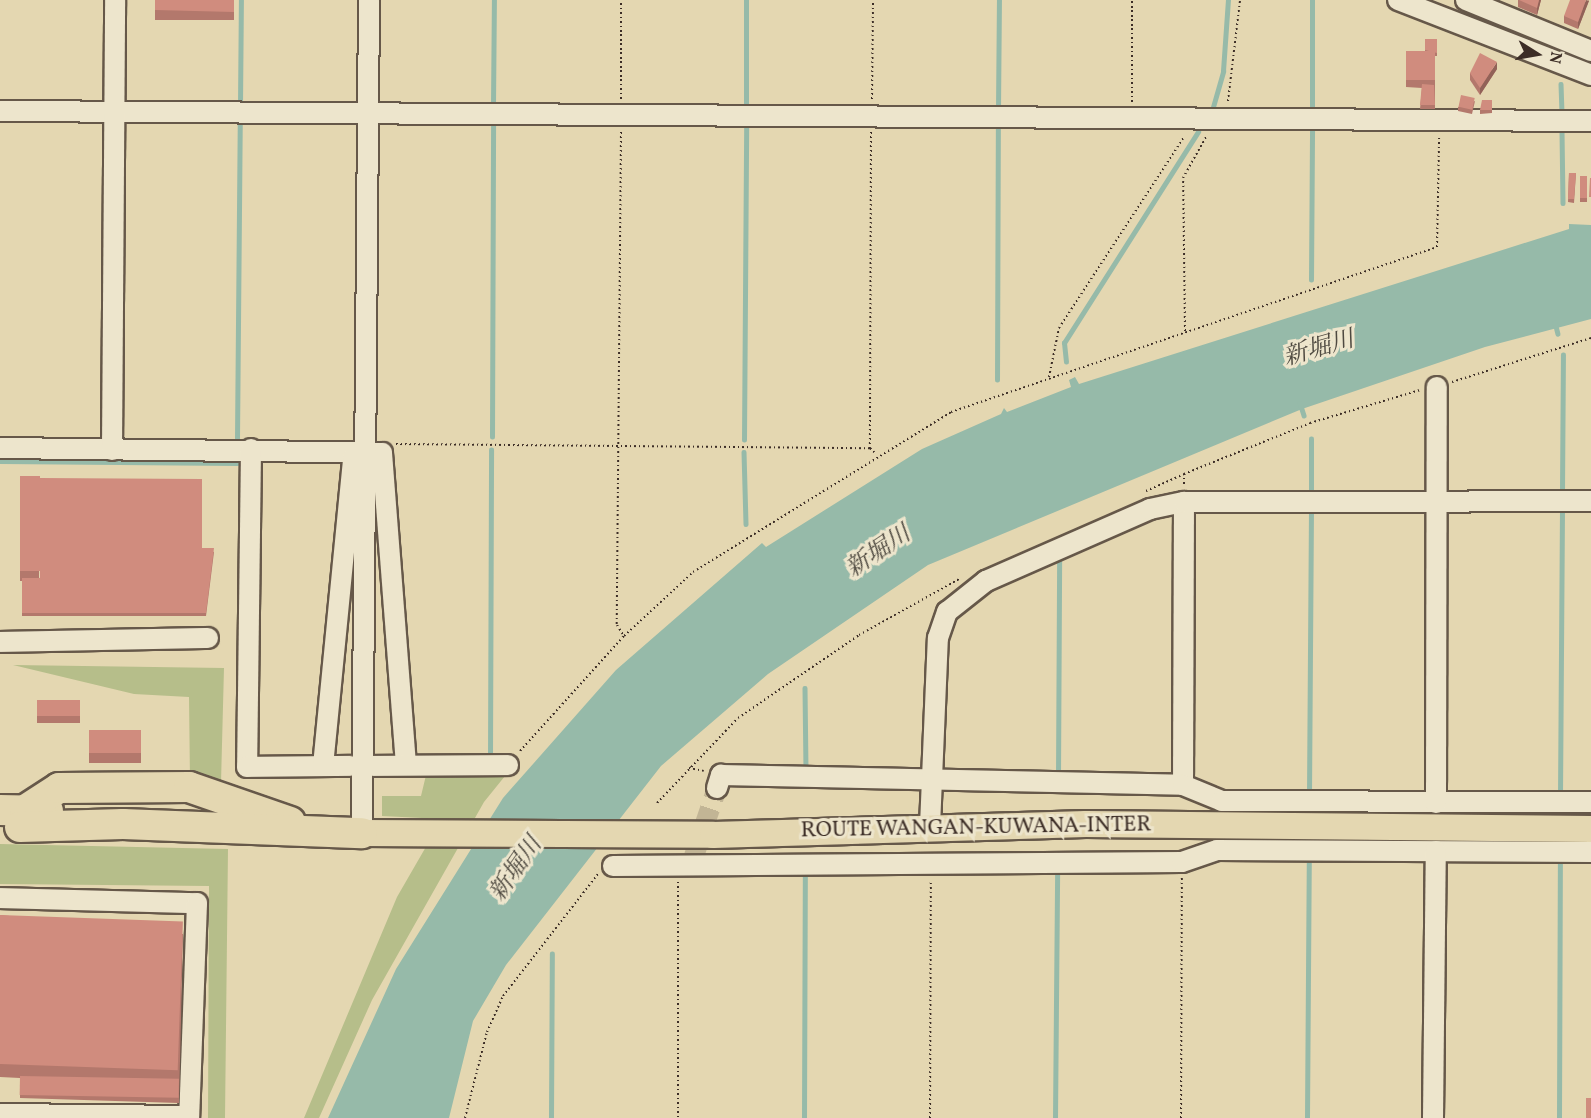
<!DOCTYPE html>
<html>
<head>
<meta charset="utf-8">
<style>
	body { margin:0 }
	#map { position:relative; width:1591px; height:1118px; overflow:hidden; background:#e4d7b1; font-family:Vollkorn,"Noto Serif JP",serif }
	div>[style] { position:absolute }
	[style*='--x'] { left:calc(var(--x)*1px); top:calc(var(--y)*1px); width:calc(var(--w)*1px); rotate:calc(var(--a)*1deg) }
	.green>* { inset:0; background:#b6be8a }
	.water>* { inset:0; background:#96baa9 }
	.stream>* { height:4.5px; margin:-2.25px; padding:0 2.25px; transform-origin:2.25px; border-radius:2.25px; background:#96baa9 }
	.minor-tunnel>* { height:20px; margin-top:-10px; transform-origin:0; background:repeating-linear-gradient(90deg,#c2b595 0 20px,transparent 0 30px) }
	.path>* { height:2px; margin-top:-1px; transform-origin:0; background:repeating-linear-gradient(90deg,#3c2d26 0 1.5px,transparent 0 4.5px) }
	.roads { filter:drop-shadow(2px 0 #665849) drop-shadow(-2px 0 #665849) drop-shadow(0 2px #665849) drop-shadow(0 -2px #665849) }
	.minor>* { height:20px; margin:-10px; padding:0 10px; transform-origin:10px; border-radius:10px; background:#ede5cc }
	.major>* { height:26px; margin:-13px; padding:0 13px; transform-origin:13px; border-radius:13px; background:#e4d7b1 }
	.highway>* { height:30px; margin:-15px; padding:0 15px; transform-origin:15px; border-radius:15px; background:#e4d7b1 }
	.wall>* { inset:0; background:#b3786c; transform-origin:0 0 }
	.shaded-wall>* { inset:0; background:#926258 }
	.building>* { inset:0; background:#d08c7e; transform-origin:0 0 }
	span { translate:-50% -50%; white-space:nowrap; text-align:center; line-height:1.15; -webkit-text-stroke:6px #ede5cc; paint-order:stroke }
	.street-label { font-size:22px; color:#3c2d26 }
	.water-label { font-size:24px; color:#4e4940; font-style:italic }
	.north { position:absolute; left:1507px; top:24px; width:60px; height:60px; -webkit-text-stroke:4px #ede5cc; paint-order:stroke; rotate:101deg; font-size:16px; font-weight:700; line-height:24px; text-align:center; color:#3c2d26 }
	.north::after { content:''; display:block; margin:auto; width:21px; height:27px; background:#3c2d26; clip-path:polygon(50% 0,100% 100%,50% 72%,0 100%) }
</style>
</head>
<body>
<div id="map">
	<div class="green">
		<div style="clip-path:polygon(13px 665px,224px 668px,221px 783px,190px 781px,189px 697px,134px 694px)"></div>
		<div style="clip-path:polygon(427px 771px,505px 776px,484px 802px,372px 1000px,319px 1118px,304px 1118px,397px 897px,442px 819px,382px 816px,382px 796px,421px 796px)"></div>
		<div style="clip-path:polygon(0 844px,228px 849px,225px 1118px,208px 1118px,209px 886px,0 884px)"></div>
	</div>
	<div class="water">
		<div style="clip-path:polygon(1569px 224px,1591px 225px,1591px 319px,1485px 347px,1302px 409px,928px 565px,768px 674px,661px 766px,506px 965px,473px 1021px,449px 1118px,328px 1118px,396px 969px,503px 798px,616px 670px,762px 543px,766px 547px,922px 449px,1001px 414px,1004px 408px,1007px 412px,1071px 387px,1069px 380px,1075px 377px,1079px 384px,1569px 229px)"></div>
	</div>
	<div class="stream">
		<div style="--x:1561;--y:84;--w:28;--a:88"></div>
		<div style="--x:240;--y:105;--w:105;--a:-89.5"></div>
		<div style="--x:493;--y:106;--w:106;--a:-89.5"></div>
		<div style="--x:1213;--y:107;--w:37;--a:-74"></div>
		<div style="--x:1223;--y:71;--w:71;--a:-86"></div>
		<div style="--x:746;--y:108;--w:108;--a:-90"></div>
		<div style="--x:998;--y:110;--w:110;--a:-89.5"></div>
		<div style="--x:1312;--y:111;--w:111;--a:-90"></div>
		<div style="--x:1562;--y:131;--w:72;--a:89.2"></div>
		<div style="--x:1311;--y:280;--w:150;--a:-89.6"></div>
		<div style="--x:1555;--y:322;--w:12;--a:76"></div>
		<div style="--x:1066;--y:362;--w:19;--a:-96"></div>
		<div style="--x:1064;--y:343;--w:250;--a:-57.6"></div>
		<div style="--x:997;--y:380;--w:252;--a:-89.8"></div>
		<div style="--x:1300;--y:403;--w:13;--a:72"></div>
		<div style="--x:492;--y:437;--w:313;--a:-89.8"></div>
		<div style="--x:237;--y:439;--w:317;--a:-89.5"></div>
		<div style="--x:744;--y:440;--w:314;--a:-89.6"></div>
		<div style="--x:744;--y:452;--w:72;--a:88.4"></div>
		<div style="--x:0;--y:461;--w:237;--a:0.5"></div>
		<div style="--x:1311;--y:492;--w:53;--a:-90"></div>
		<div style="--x:1562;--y:492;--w:137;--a:-89.6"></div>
		<div style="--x:805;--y:688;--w:84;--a:89.3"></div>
		<div style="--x:490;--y:759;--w:309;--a:-89.8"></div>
		<div style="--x:1058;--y:778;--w:219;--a:-89.7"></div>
		<div style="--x:1309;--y:795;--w:287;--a:-89.6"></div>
		<div style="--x:1560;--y:796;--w:287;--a:-89.6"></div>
		<div style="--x:551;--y:1118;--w:164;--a:-89.7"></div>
		<div style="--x:804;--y:1118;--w:245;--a:-89.8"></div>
		<div style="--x:1055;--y:1118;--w:249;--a:-89.5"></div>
		<div style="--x:1307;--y:1118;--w:261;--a:-89.6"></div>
		<div style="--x:1559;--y:1118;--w:260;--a:-89.8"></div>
	</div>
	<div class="minor-tunnel">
		<div style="--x:694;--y:856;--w:72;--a:-71.3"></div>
	</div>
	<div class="path">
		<div style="--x:621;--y:99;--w:99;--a:-90"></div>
		<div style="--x:872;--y:99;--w:99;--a:-89.4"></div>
		<div style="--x:1228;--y:101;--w:102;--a:-83.2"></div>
		<div style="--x:1132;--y:102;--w:102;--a:-90"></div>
		<div style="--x:621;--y:132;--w:493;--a:90.5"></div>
		<div style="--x:617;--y:625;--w:13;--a:58"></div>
		<div style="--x:871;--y:132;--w:316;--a:90.2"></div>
		<div style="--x:870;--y:448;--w:8;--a:45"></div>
		<div style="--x:1185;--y:331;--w:153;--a:-90.7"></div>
		<div style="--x:1183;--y:178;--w:47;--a:-60.7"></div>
		<div style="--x:1049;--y:377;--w:50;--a:-78.5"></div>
		<div style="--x:1059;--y:328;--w:228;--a:-56.8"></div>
		<div style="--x:1452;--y:382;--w:146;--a:-17.6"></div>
		<div style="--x:396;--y:444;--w:474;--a:0.5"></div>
		<div style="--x:1184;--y:484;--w:10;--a:-90"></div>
		<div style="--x:1184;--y:474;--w:136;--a:-22"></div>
		<div style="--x:1310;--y:423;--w:115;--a:-16.7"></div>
		<div style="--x:1146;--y:491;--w:42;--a:-24.1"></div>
		<div style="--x:520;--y:751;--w:155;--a:-47.9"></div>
		<div style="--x:624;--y:636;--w:94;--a:-42.8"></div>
		<div style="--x:693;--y:572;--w:304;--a:-31.8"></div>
		<div style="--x:951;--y:412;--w:513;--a:-18.75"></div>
		<div style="--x:1437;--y:247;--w:109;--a:-88.9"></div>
		<div style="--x:689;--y:768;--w:15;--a:11"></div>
		<div style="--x:657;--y:803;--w:117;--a:-46.4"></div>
		<div style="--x:738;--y:718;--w:147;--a:-34.4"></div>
		<div style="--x:859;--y:635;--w:115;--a:-29.2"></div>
		<div style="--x:678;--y:882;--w:236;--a:90"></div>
		<div style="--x:465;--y:1118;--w:89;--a:-75.7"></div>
		<div style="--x:487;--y:1032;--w:39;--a:-66"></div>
		<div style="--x:503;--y:996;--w:155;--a:-52.1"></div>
		<div style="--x:930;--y:1118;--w:237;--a:-89.8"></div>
		<div style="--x:1181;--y:1118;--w:240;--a:-89.8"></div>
	</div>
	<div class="roads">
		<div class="minor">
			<div style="--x:1398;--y:0;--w:207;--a:21.2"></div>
			<div style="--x:1466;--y:0;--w:135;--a:22.2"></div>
			<div style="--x:0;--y:111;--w:1591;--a:0.36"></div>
			<div style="--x:0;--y:448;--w:382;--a:0.7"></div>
			<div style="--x:382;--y:453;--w:312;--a:85.6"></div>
			<div style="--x:251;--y:449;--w:318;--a:90.7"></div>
			<div style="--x:247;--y:767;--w:103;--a:-0.6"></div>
			<div style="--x:112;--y:450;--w:450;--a:-89.6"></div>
			<div style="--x:0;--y:642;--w:208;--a:-1.1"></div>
			<div style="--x:323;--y:766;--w:309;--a:-84.4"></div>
			<div style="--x:353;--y:458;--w:16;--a:-35"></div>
			<div style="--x:373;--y:766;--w:135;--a:-0.4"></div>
			<div style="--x:1183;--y:785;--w:283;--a:-89.8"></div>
			<div style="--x:717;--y:788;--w:14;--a:-73"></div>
			<div style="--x:721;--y:775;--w:462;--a:1.2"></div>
			<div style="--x:1183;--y:785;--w:42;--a:22.3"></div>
			<div style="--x:1222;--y:801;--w:369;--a:0.2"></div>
			<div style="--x:1436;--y:803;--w:416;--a:-89.9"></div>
			<div style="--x:930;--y:826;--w:188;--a:-87.6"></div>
			<div style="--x:938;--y:638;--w:28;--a:-71"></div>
			<div style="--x:947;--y:612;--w:50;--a:-38.5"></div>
			<div style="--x:986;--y:581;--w:179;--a:-23.7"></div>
			<div style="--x:1150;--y:509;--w:35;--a:-12"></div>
			<div style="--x:1184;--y:502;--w:407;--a:-0.1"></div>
			<div style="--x:362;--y:833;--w:833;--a:-89.52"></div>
			<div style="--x:613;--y:866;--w:569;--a:-0.4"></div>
			<div style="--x:1182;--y:862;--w:37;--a:-19"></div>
			<div style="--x:1217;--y:850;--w:374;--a:0.3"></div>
			<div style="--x:0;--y:898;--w:197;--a:1.5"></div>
			<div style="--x:197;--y:903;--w:215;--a:92.1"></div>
			<div style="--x:0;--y:1114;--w:189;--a:0.6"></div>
			<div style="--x:1433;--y:1118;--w:267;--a:-89.4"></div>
		</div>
		<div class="major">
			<div style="--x:362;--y:833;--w:351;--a:0.3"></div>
			<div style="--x:713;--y:835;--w:373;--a:-1.7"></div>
			<div style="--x:1086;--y:824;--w:505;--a:0.57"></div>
		</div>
		<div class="highway">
			<div style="--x:0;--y:810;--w:48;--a:1.2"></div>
			<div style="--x:25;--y:810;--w:40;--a:-32.9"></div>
			<div style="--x:59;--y:788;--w:130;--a:-0.4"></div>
			<div style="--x:189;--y:787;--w:107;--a:19.1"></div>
			<div style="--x:20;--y:827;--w:103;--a:-1.7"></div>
			<div style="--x:123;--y:824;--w:239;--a:2.2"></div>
		</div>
	</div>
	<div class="wall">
		<div style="left:155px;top:0;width:79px;height:20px"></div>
		<div style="clip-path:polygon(1518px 0,1541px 0,1537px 15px,1518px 7px)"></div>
		<div style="clip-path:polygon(1589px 0,1578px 29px,1564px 23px,1564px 16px)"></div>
		<div style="clip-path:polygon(1425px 39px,1437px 39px,1437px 56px,1435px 56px,1435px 109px,1420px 109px,1422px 88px,1406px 87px,1406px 51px,1425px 51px)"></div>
		<div style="clip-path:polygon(1497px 69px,1480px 95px,1470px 80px,1470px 73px)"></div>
		<div style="clip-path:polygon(1492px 100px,1492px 113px,1480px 114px,1480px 110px)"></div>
		<div style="clip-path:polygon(1475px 101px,1472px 114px,1458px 111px,1458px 107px)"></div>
		<div style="clip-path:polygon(1569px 173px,1576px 173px,1574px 203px,1568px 202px)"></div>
		<div style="left:1580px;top:176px;width:7px;height:26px"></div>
		<div style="clip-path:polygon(20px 476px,40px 476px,39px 578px,202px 548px,214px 552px,206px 616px,22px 616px,22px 581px,20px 581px)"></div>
		<div style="left:37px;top:700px;width:43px;height:23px"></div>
		<div style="left:89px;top:730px;width:52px;height:33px"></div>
		<div style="clip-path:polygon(0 915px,183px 934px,179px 1103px,20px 1098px,20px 1078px,0 1077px)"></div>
	</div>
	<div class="shaded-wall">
		<div style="clip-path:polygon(1539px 0,1541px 0,1537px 15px,1537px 8px)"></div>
		<div style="clip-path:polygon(1586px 0,1589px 1px,1578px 29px,1578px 22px)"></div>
		<div style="clip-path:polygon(1497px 62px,1497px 69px,1480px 95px,1480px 88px)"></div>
	</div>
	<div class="building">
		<div style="clip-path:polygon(155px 0,234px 0,234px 12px,155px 10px)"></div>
		<div style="clip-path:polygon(1519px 0,1539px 0,1537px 8px)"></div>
		<div style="clip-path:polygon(1570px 0,1586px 0,1578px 22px,1564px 16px)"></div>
		<div style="clip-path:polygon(1425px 39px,1437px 39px,1437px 53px,1425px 50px)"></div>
		<div style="left:1406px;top:51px;width:29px;height:29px"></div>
		<div style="clip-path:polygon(1480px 53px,1497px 62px,1480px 88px,1470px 73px)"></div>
		<div style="clip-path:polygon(1422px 84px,1434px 85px,1435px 105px,1420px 105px)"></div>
		<div style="left:1461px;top:95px;width:14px;height:12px;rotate:12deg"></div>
		<div style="clip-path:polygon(1482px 100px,1492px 100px,1492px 110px,1480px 110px)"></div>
		<div style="clip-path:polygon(1569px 173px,1576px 173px,1574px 199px,1568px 199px)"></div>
		<div style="left:1580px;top:176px;width:7px;height:22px"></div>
		<div style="clip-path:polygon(1590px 178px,1591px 178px,1591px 197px,1589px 197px)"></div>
		<div style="left:20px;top:476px;width:20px;height:95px"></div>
		<div style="clip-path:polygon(40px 478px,202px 479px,202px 548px,214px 548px,206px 613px,22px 613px,22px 578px,40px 578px)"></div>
		<div style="left:37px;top:700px;width:43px;height:16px"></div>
		<div style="left:89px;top:730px;width:52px;height:23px"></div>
		<div style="left:0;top:915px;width:183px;height:149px;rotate:2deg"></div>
		<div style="left:20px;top:1076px;width:159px;height:19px;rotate:1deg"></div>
		<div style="left:1586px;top:1098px;width:5px;height:20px"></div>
	</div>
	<div class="street-label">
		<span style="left:976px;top:828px;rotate:-1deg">ROUTE WANGAN-KUWANA-INTER</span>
	</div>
	<div class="water-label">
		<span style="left:1319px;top:350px;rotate:-16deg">新堀川</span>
		<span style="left:879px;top:553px;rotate:-34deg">新堀川</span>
		<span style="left:517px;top:870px;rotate:-55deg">新堀川</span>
	</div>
	<div class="north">N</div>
</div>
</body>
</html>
